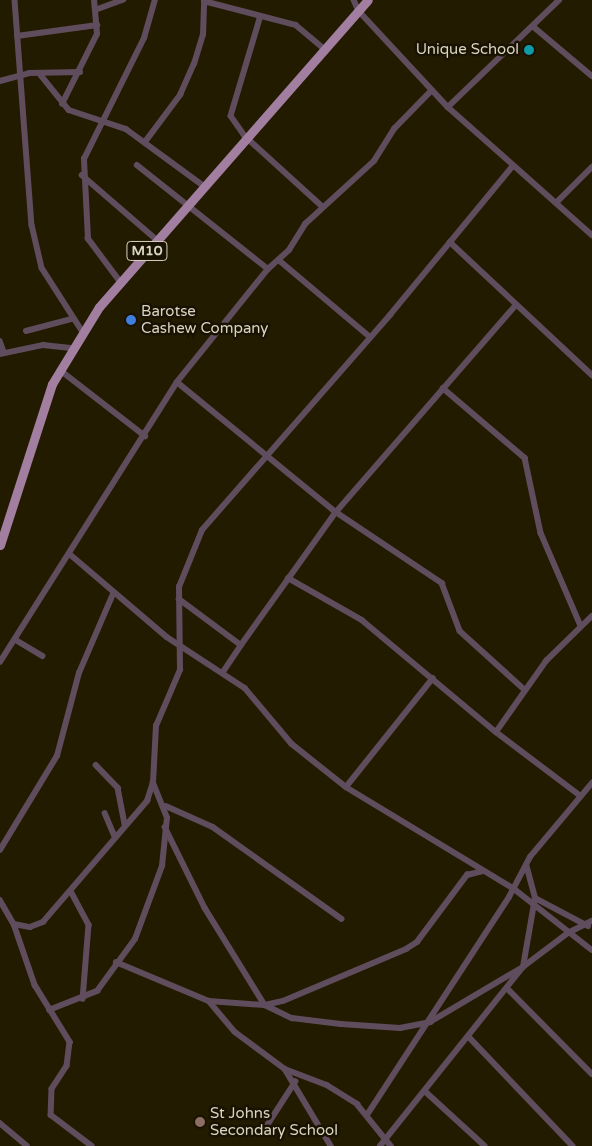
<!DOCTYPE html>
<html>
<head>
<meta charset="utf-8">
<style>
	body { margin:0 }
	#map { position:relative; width:592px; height:1146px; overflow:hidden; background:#231b00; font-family:"Varela Round",sans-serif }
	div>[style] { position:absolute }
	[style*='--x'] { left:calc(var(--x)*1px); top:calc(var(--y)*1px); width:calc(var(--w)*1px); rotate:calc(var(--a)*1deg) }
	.street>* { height:5.5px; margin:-2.75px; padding:0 2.75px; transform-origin:2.75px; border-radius:2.75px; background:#5f4d5e }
	.primary>* { height:9px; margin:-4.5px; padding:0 4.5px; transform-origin:4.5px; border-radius:4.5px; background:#a27ea0 }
	.dots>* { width:14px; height:14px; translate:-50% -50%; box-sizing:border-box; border:2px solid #1a1200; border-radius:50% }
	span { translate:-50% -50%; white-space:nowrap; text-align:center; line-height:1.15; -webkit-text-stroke:5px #1a1200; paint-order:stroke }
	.shield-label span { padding:1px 4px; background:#1a1200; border:1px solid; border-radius:4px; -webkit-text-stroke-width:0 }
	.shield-label { font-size:14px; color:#d8d3c3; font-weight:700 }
	.poi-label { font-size:15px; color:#d8d3c3 }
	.right { translate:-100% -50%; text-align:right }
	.left { translate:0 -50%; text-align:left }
</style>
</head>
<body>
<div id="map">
	<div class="street">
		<div style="--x:15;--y:0;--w:226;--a:85.7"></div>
		<div style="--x:32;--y:225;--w:44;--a:76.9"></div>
		<div style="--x:42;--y:268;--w:76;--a:57.4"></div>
		<div style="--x:354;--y:0;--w:12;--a:66"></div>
		<div style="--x:359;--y:11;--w:131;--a:47.2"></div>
		<div style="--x:448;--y:107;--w:193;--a:41.6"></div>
		<div style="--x:204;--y:1;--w:95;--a:14.6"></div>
		<div style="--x:296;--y:25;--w:38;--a:40"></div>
		<div style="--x:95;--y:10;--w:30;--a:-20"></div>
		<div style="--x:260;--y:19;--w:101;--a:106.6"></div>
		<div style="--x:231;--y:116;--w:24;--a:55"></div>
		<div style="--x:245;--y:136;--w:104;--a:42.3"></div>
		<div style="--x:534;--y:27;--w:76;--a:40.2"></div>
		<div style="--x:17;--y:36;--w:81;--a:-7.8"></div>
		<div style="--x:40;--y:74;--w:46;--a:51.1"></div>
		<div style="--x:69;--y:110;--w:60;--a:18.4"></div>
		<div style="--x:126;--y:129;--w:97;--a:36.2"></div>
		<div style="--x:0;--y:81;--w:30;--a:-15"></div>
		<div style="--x:29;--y:73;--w:51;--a:-1.1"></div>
		<div style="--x:62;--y:104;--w:78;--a:-63.4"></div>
		<div style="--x:97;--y:34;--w:34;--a:-95"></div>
		<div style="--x:448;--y:107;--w:154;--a:-43.9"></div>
		<div style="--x:145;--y:142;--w:59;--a:-53.3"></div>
		<div style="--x:180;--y:95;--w:34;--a:-66"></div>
		<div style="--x:194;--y:64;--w:30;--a:-73"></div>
		<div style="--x:203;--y:35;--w:35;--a:-88"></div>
		<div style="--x:137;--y:165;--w:167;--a:38.4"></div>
		<div style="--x:82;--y:175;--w:99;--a:40.9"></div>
		<div style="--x:556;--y:203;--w:51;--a:-45"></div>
		<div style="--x:450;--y:242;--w:195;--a:43.1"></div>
		<div style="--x:279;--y:260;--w:119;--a:40.2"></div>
		<div style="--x:120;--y:282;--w:54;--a:-126.7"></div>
		<div style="--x:88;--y:239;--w:80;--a:-92.9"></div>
		<div style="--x:84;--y:159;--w:135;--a:-63.6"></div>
		<div style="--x:144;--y:38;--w:40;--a:-74"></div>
		<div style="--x:26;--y:331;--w:47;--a:-14.9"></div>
		<div style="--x:0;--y:341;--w:12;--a:70"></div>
		<div style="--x:0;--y:354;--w:44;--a:-11.8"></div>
		<div style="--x:43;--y:345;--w:30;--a:6"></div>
		<div style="--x:60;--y:370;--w:108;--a:37.8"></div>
		<div style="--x:177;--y:382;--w:205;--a:39.3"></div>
		<div style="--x:336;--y:512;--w:128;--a:33.8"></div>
		<div style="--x:442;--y:583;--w:51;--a:69.4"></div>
		<div style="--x:460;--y:631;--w:88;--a:42.2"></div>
		<div style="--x:443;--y:388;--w:108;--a:40.5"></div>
		<div style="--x:525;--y:458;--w:77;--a:78"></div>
		<div style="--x:541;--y:533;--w:101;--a:66.7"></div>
		<div style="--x:71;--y:555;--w:126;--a:40.5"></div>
		<div style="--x:167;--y:637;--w:93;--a:33.2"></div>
		<div style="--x:245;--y:688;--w:73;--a:50"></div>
		<div style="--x:292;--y:744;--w:69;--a:38.5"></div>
		<div style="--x:346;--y:787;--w:195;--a:31.2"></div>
		<div style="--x:513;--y:888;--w:100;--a:38.1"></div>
		<div style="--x:288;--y:578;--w:85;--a:29.6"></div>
		<div style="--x:362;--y:620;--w:175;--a:39.9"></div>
		<div style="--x:496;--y:732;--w:106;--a:37"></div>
		<div style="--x:179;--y:599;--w:77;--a:36.6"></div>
		<div style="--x:241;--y:645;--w:163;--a:-54.5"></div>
		<div style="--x:336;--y:512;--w:273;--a:-49"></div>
		<div style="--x:16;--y:640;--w:31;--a:31"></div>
		<div style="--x:0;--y:662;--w:331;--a:-57.7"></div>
		<div style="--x:177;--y:382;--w:145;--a:-51.2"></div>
		<div style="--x:268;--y:269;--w:28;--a:-42"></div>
		<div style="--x:289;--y:250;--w:31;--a:-58"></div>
		<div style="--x:305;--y:224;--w:93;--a:-42.4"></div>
		<div style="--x:374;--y:161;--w:38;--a:-58"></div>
		<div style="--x:394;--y:129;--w:54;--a:-45.7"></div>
		<div style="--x:223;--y:672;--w:32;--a:-56"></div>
		<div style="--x:496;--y:732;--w:87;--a:-54.8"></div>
		<div style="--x:546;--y:661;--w:64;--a:-44.4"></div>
		<div style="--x:96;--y:765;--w:32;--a:46"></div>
		<div style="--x:118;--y:788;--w:37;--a:79"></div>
		<div style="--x:346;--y:787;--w:139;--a:-51.4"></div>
		<div style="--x:166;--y:806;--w:51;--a:24.1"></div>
		<div style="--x:213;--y:827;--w:158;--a:35.5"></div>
		<div style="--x:105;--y:813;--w:25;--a:67"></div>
		<div style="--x:165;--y:827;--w:90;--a:63.7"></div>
		<div style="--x:205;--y:908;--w:114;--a:58.3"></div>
		<div style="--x:265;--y:1005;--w:30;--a:26"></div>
		<div style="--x:292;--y:1018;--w:49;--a:7"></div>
		<div style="--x:341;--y:1024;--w:59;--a:3.9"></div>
		<div style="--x:400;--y:1028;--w:31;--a:-11"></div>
		<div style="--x:430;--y:1022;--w:108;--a:-30.6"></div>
		<div style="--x:523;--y:967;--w:70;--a:-80.1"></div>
		<div style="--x:535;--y:898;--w:34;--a:-105"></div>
		<div style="--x:0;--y:850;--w:110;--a:-58.8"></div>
		<div style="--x:57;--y:756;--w:86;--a:-75.2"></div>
		<div style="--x:79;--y:673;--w:86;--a:-66.7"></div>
		<div style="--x:72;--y:893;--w:36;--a:62"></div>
		<div style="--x:89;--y:925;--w:74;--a:94.6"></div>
		<div style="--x:535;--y:898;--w:60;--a:27.8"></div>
		<div style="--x:0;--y:900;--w:28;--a:60"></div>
		<div style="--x:14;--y:924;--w:65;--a:71"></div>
		<div style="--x:35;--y:985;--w:67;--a:58.4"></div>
		<div style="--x:70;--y:1042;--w:24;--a:97"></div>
		<div style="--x:67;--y:1066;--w:27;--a:123"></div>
		<div style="--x:52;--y:1089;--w:26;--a:92"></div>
		<div style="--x:51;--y:1115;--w:51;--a:37.1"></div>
		<div style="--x:14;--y:924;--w:16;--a:11"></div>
		<div style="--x:30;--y:927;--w:14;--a:-21"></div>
		<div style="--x:43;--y:922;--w:160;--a:-49.3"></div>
		<div style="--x:147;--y:801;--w:19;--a:-72"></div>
		<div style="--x:153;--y:783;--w:57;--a:-87"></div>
		<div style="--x:156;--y:726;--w:61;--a:-66.8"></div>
		<div style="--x:180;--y:670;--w:83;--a:-90.7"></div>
		<div style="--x:179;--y:587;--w:61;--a:-68"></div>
		<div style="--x:202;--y:530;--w:286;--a:-48.8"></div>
		<div style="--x:390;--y:315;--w:192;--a:-50.5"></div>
		<div style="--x:116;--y:962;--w:101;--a:22.8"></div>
		<div style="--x:209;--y:1001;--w:56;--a:4.1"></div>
		<div style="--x:265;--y:1005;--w:18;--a:-13"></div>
		<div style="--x:283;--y:1001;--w:134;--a:-22.9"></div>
		<div style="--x:406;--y:949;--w:13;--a:-32"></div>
		<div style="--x:417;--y:942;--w:84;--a:-53.3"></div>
		<div style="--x:467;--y:875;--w:16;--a:-14"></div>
		<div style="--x:509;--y:990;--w:118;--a:45.3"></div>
		<div style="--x:209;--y:1001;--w:40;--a:50"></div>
		<div style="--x:235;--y:1032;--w:62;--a:36.5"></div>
		<div style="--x:285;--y:1069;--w:90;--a:59.1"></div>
		<div style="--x:49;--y:1010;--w:52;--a:-21.6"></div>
		<div style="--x:97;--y:991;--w:64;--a:-53.8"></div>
		<div style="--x:135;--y:939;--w:78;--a:-69.7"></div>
		<div style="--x:162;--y:866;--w:48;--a:-84.1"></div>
		<div style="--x:167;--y:818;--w:38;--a:-112"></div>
		<div style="--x:470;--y:1038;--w:149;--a:46.4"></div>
		<div style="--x:285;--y:1069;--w:45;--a:20.9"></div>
		<div style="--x:327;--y:1085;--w:36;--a:32"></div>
		<div style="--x:357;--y:1104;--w:54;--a:51"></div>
		<div style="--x:425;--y:1091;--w:81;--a:42.5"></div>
		<div style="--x:367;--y:1115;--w:260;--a:-56.9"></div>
		<div style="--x:509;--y:897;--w:45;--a:-62.3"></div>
		<div style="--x:530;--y:857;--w:97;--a:-50"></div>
		<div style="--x:0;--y:1123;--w:35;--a:40"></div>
		<div style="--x:266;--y:1127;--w:54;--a:-57.2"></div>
		<div style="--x:380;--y:1146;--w:229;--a:-51.4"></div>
		<div style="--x:523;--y:967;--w:56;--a:-37.1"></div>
		<div style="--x:568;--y:933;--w:27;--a:-27"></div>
	</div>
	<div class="primary">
		<div style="--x:0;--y:545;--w:169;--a:-72.1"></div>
		<div style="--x:52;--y:384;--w:90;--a:-58.6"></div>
		<div style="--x:99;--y:307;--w:408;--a:-48.8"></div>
	</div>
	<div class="dots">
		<div style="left:529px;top:50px;background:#0f9aa8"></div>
		<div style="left:131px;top:320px;background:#3f7fe0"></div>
		<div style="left:200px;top:1122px;background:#8d6e63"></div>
	</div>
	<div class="shield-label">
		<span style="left:147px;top:251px">M10</span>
	</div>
	<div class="poi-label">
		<span class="right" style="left:519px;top:50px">Unique School</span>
		<span class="left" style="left:141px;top:320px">Barotse<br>Cashew Company</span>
		<span class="left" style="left:210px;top:1122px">St Johns<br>Secondary School</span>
	</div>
</div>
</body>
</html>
